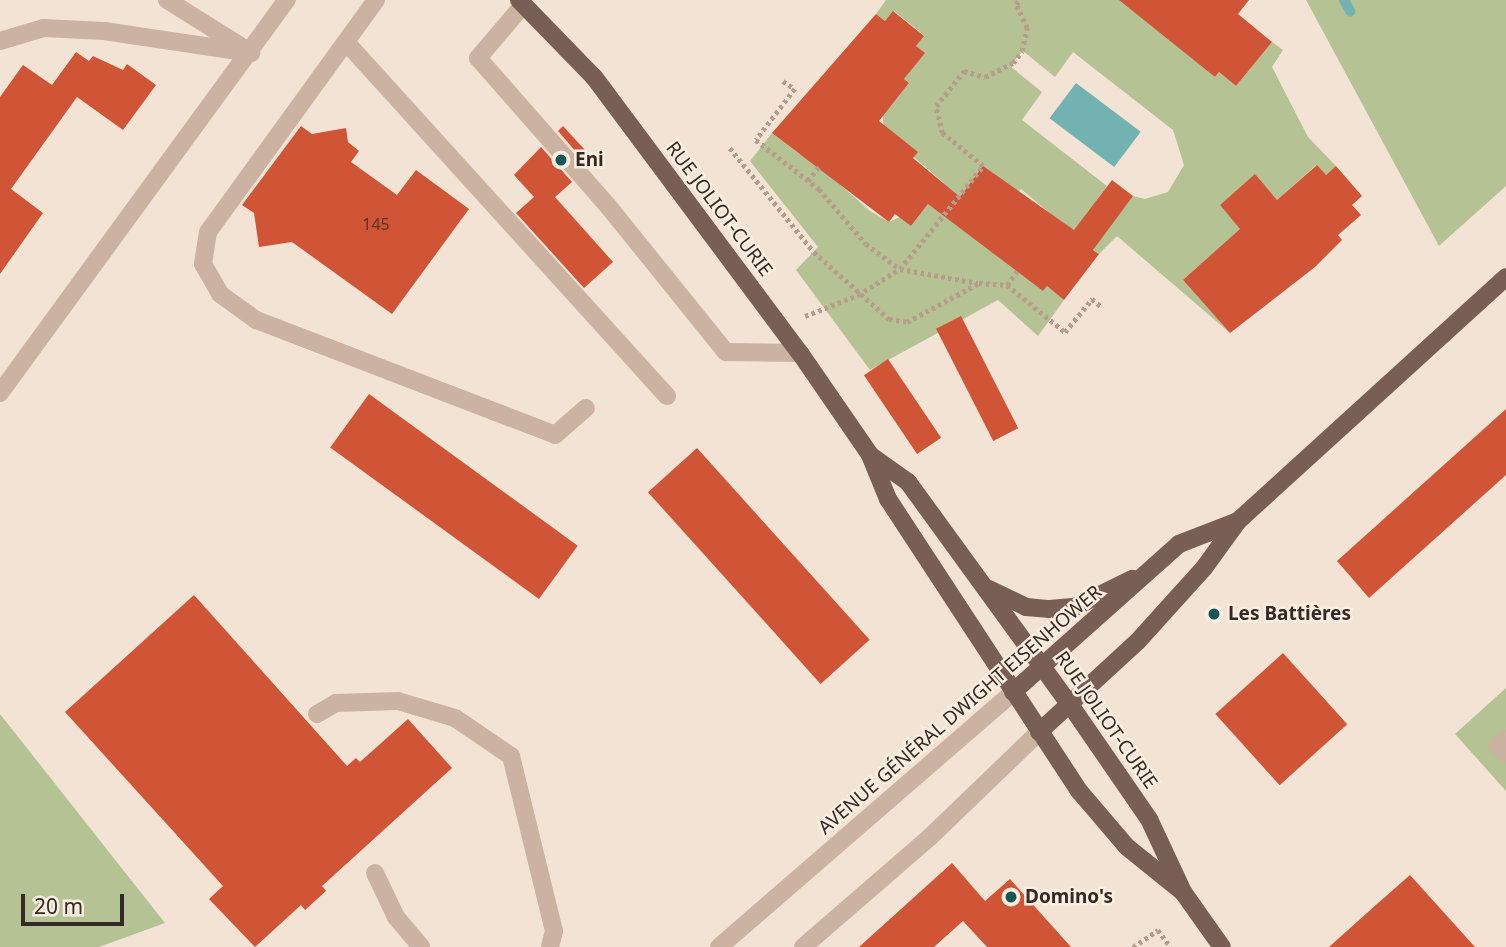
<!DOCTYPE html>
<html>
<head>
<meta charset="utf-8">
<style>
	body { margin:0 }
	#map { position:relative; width:1506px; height:947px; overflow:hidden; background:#f3e3d5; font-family:"Noto Sans",sans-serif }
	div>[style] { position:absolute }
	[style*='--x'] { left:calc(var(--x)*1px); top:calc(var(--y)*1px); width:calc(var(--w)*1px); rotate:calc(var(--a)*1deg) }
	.green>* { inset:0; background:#b5c294 }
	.water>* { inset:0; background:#72b2b1; transform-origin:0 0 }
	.stream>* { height:10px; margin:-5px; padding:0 5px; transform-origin:5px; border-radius:5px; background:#72b2b1 }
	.building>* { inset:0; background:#d05436; transform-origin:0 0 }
	.path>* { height:4.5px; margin-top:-2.25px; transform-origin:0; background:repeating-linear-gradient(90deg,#b79c8b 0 3.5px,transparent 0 7px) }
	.minor>* { height:18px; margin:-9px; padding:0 9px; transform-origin:9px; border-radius:9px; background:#cbb2a1 }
	.major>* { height:18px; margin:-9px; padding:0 9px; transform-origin:9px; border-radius:9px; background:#785e54 }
	.dots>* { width:19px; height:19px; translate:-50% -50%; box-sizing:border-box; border:4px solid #faeee1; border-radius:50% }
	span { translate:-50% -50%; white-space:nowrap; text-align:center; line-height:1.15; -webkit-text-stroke:5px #faeee1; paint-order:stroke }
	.number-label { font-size:16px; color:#5b3428 }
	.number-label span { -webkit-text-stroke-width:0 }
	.poi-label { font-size:19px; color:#342924; font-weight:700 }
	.left { translate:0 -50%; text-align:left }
	.street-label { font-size:19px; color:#342924 }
	.scale { position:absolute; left:21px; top:894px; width:103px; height:32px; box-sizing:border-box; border:4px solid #342924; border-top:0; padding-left:9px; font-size:21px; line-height:24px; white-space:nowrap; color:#342924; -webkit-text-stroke:5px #faeee1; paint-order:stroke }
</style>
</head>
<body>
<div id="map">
	<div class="green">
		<div style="clip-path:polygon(evenodd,886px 0,1130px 0,1215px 77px,1219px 72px,1236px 86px,1272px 42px,1283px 50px,1272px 67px,1308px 137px,1336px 166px,1326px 175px,1316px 165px,1277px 200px,1255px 175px,1220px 205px,1242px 231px,1183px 280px,1230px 333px,1117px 236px,1099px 254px,1021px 189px,1018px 193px,1043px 291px,1047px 286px,1064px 300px,1038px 336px,998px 300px,870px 370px,796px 270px,818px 247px,750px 161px,772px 133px,799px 154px,802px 151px,870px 211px,889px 222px,900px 217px,911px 226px,944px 183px,884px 131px,882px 109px,891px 106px,909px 83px,904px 79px,924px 53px,916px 46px,924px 35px,894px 11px,885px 21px,876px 14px,886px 0,1023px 51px,1055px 77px,1073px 52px,1173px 130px,1184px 165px,1168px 192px,1145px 199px,1133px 196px,1096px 201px,1107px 186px,1022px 120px,1042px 92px,1010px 66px,1023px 51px)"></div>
		<div style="clip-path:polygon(1306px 0,1506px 0,1506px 186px,1439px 246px)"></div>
		<div style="clip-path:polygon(1506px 688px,1506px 791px,1455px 734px)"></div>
		<div style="clip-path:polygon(0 714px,165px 923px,99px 947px,0 947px)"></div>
	</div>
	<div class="water">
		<div style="left:1076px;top:83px;width:81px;height:44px;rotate:37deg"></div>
	</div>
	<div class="stream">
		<div style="--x:1344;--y:0;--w:13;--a:61"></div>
	</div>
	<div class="building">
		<div style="clip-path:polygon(1119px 0,1249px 0,1238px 14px,1272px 42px,1236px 86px,1219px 72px,1215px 77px)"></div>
		<div style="clip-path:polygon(893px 11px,924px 36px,916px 46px,925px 53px,904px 79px,909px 83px,879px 121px,918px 152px,913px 158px,960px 197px,983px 166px,1074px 230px,1112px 180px,1133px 196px,1093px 250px,1099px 254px,1064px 300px,1047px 286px,1043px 291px,928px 204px,911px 226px,895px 214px,889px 222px,772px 133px,876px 14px,885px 21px)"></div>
		<div style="clip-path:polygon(76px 52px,89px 61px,93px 56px,123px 70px,127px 64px,156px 85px,123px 130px,77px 97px,11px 189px,43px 213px,0 274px,0 97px,23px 65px,52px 85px)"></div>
		<div style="clip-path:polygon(301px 126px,312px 134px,346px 128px,348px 142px,359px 151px,351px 162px,397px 195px,416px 170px,469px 209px,392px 314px,292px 242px,259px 247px,254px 213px,242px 205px)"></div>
		<div style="clip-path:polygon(563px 126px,595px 161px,589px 167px,558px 131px)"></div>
		<div style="clip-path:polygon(541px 147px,572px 182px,555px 197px,613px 262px,584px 288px,516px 213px,534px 197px,514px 175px)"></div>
		<div style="clip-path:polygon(1317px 165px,1326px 175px,1336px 166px,1362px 196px,1352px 205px,1361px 215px,1338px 235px,1342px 240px,1315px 267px,1230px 333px,1183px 280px,1240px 229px,1220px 205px,1255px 174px,1277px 200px)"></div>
		<div style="left:961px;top:316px;width:126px;height:28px;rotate:63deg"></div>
		<div style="left:888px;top:359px;width:95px;height:29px;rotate:56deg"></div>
		<div style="left:369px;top:394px;width:258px;height:66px;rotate:36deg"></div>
		<div style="clip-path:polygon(1506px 409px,1506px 475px,1369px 598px,1337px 561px)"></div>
		<div style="left:697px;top:448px;width:258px;height:66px;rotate:48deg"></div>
		<div style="clip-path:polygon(194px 595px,347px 766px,356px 758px,360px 762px,408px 719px,452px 768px,322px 886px,326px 891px,305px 910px,301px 905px,255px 947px,209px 899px,223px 886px,65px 712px)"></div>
		<div style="left:1283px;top:653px;width:96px;height:91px;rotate:48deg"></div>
		<div style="clip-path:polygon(952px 863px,985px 901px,1010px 879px,1071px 947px,987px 947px,963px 921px,934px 947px,859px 947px)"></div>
		<div style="clip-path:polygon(1410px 875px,1475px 947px,1329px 947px,1377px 904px)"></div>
	</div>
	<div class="path">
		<div style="--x:783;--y:81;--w:14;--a:34"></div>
		<div style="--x:795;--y:89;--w:64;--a:127.4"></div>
		<div style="--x:756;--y:140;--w:80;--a:37.9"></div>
		<div style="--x:819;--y:189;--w:72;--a:49.5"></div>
		<div style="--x:866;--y:244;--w:42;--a:36.3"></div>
		<div style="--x:900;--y:269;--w:79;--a:10.2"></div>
		<div style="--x:730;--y:148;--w:134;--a:51.1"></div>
		<div style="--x:814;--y:252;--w:101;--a:41.8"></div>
		<div style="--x:889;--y:319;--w:18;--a:9"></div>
		<div style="--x:907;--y:322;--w:82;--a:-28.4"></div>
		<div style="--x:979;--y:283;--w:28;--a:4"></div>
		<div style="--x:1007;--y:285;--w:75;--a:39"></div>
		<div style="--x:1065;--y:332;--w:43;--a:-50.7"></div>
		<div style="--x:1092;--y:299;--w:14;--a:39"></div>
		<div style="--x:808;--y:181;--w:20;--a:-53"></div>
		<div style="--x:1007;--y:285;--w:17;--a:-54"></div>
		<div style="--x:805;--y:316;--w:57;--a:-21.6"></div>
		<div style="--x:858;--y:295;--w:49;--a:-31.8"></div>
		<div style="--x:900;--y:269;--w:132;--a:-51.1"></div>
		<div style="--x:983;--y:166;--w:53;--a:-141.2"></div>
		<div style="--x:942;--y:133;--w:28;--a:-103"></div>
		<div style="--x:936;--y:106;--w:45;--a:-51.3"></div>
		<div style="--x:964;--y:71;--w:22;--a:16"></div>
		<div style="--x:985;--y:77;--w:31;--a:-27"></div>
		<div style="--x:1013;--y:63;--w:15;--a:-53"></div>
		<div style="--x:1022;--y:51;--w:24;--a:-78"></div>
		<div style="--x:1027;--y:28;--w:26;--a:-115"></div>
		<div style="--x:1016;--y:4;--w:5;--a:-53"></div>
		<div style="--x:1133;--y:947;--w:30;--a:-34"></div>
		<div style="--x:1158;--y:930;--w:21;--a:53"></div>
	</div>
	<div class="minor">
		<div style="--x:167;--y:0;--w:92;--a:32.1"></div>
		<div style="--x:376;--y:0;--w:286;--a:125.9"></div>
		<div style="--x:208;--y:232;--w:32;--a:99"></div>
		<div style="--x:203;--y:264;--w:34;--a:60"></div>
		<div style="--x:220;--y:294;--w:44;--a:35.8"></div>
		<div style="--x:256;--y:320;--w:320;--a:21"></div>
		<div style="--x:555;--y:435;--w:41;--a:-41.1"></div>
		<div style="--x:524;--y:4;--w:71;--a:130.4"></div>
		<div style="--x:478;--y:58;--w:197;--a:48.7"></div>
		<div style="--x:608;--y:206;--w:188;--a:51.1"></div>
		<div style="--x:726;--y:352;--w:74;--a:0.8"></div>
		<div style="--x:0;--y:41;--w:46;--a:-16.5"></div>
		<div style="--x:44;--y:28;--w:60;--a:2.9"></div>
		<div style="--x:104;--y:31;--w:149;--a:8.5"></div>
		<div style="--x:346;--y:42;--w:478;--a:47.8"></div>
		<div style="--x:0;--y:393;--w:487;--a:-53.9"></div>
		<div style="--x:317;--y:714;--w:22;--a:-30"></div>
		<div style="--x:336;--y:703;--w:62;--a:-1.8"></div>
		<div style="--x:398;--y:701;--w:59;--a:16.6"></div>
		<div style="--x:455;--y:718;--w:68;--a:34.2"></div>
		<div style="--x:511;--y:756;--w:180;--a:76.2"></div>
		<div style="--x:554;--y:931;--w:16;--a:104"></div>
		<div style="--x:1506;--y:739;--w:11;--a:139"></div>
		<div style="--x:1498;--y:746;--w:11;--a:45"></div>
		<div style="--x:375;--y:873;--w:49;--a:64.5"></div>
		<div style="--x:396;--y:917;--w:39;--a:50"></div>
		<div style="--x:719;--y:947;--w:389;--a:-40.9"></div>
		<div style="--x:803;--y:947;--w:168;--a:-40.9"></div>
		<div style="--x:930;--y:837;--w:151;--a:-43.9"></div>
	</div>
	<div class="major">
		<div style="--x:519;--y:0;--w:107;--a:45.8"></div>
		<div style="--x:594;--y:77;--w:344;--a:53.3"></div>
		<div style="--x:800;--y:353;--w:124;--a:55.5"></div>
		<div style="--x:870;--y:455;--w:48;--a:67.8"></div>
		<div style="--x:888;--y:499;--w:350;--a:56.8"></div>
		<div style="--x:1080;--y:792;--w:72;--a:49.5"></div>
		<div style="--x:1127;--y:847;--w:72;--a:38.8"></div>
		<div style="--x:870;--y:455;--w:47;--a:35.4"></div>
		<div style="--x:908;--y:482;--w:277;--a:54"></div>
		<div style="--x:1071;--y:706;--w:137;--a:55.4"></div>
		<div style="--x:1149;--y:819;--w:81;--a:65"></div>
		<div style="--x:1183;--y:892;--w:67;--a:54.7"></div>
		<div style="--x:989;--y:589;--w:41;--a:25.9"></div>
		<div style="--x:1026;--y:607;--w:24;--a:5"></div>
		<div style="--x:1050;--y:609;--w:25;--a:-5"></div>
		<div style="--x:1075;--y:607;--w:64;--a:-26.2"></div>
		<div style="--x:1013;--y:692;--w:222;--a:-41.7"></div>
		<div style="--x:1179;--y:544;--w:63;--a:-21.3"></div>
		<div style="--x:1039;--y:732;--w:134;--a:-42.6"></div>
		<div style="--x:1138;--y:641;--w:98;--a:-47.9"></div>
		<div style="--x:1204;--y:568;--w:58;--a:-54.1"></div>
		<div style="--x:1238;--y:521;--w:362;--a:-42.3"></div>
	</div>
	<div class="dots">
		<div style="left:561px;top:160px;background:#175759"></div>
		<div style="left:1214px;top:614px;background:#175759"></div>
		<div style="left:1011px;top:897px;background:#175759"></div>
	</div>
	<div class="number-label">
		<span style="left:376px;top:224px">145</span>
	</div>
	<div class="poi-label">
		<span class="left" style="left:575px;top:160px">Eni</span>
		<span class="left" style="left:1228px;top:614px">Les Battières</span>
		<span class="left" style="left:1025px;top:897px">Domino's</span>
	</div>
	<div class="street-label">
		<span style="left:719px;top:209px;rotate:53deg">RUE JOLIOT-CURIE</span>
		<span style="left:960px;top:710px;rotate:-41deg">AVENUE GÉNÉRAL DWIGHT EISENHOWER</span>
		<span style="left:1106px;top:720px;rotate:55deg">RUE JOLIOT-CURIE</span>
	</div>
	<div class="scale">20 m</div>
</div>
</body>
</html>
